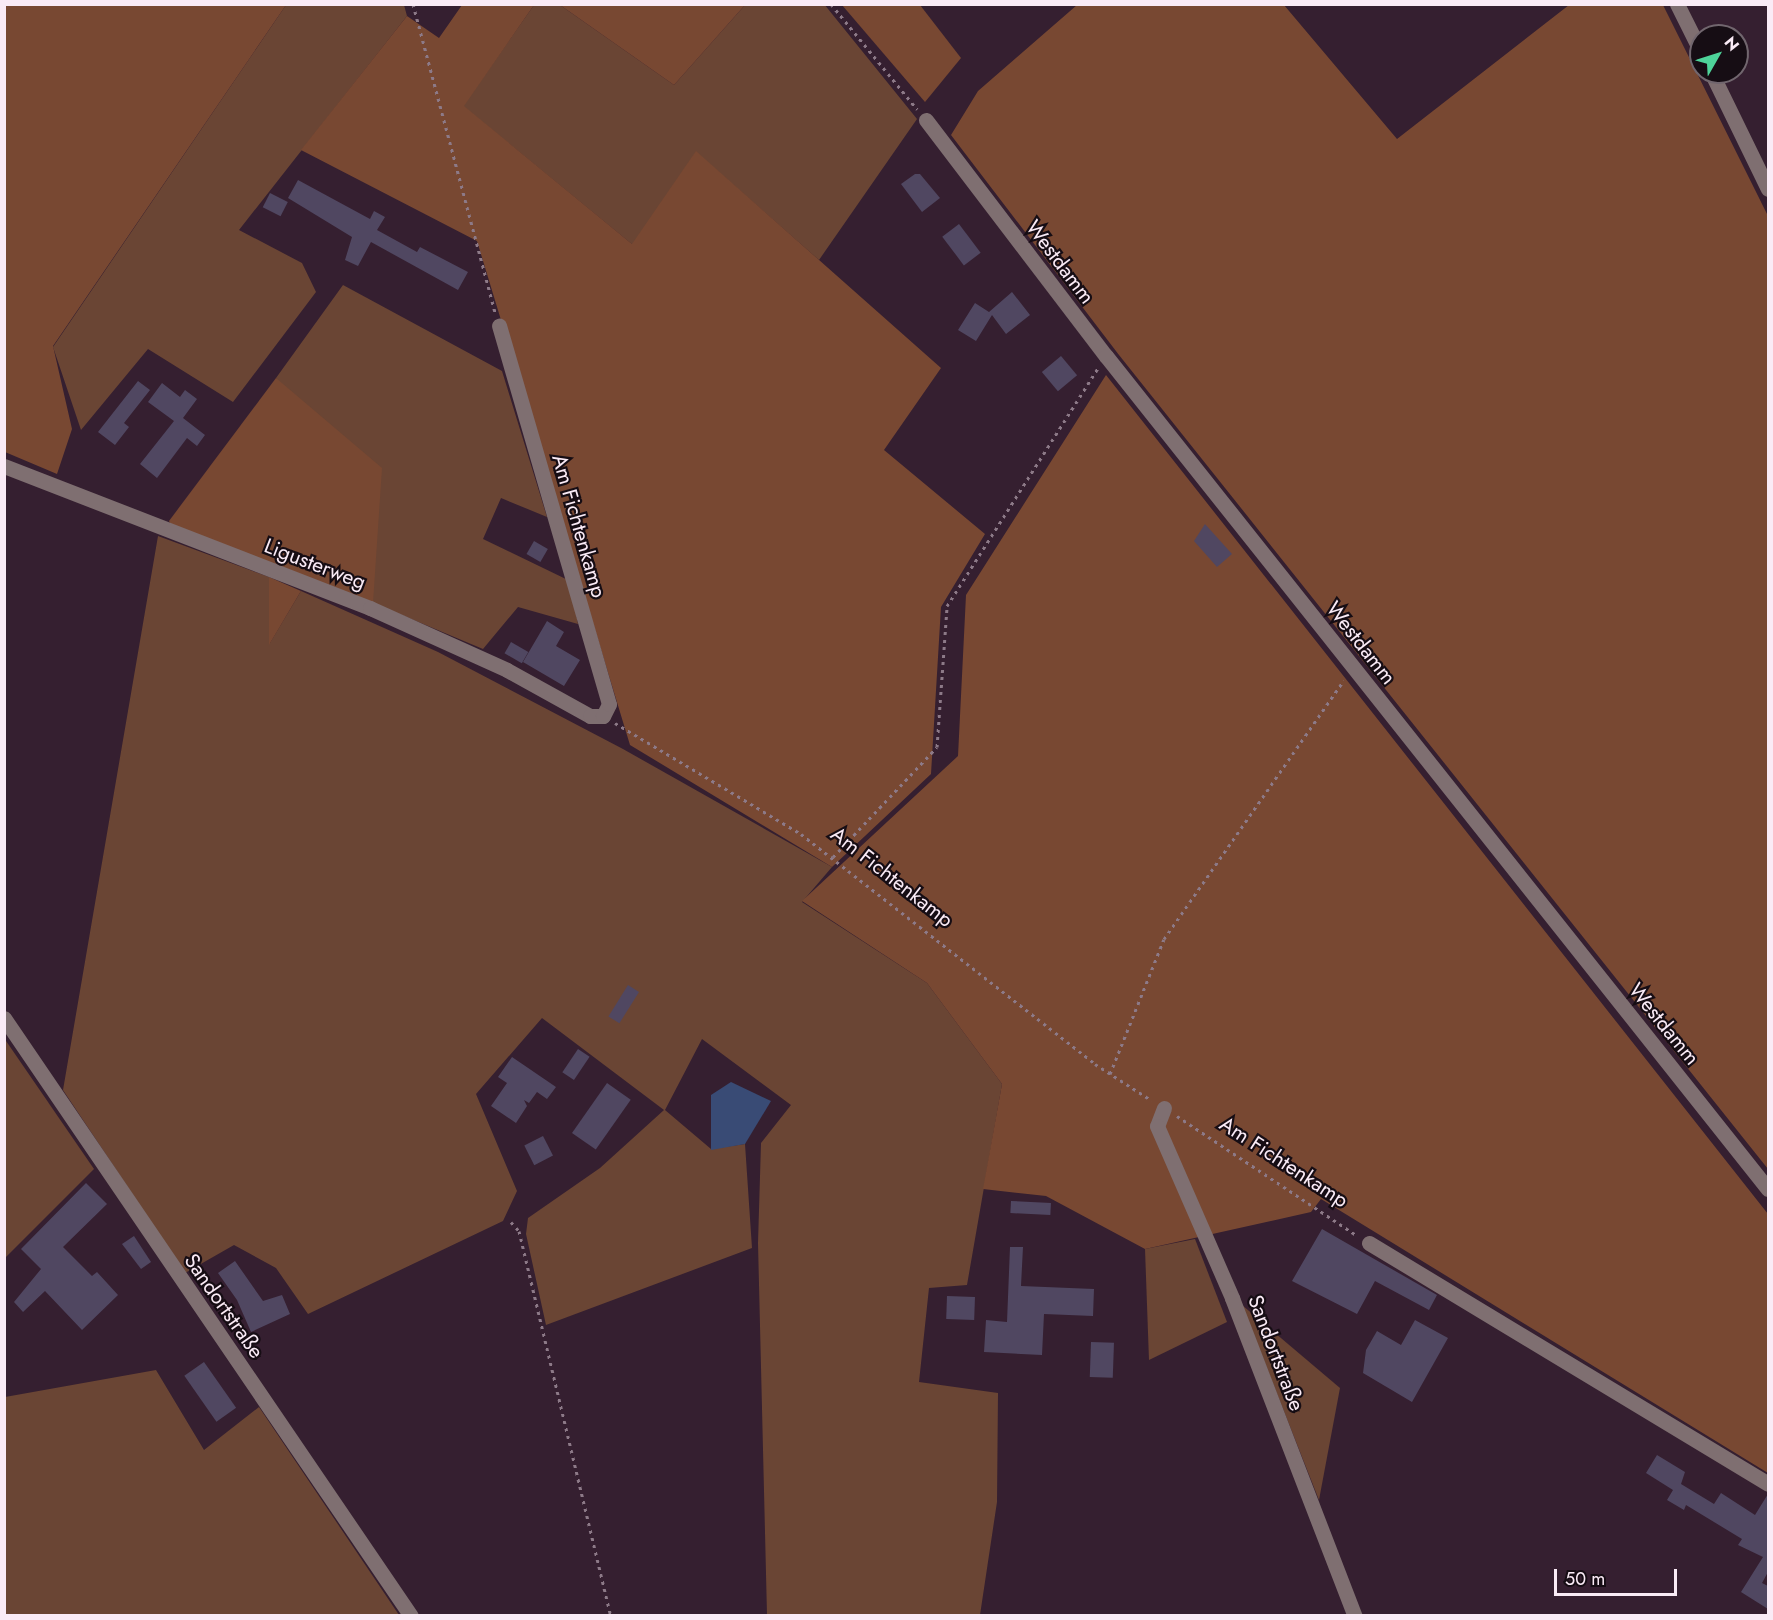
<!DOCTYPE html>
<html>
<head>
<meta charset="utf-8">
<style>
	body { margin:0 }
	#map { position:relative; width:1773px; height:1620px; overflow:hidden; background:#351f30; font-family:Jost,sans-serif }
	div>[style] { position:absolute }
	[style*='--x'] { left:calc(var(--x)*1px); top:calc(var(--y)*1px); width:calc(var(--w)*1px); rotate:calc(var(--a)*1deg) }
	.green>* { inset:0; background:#6a4534 }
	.forest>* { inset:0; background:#784832 }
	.water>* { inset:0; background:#394b75 }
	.building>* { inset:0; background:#504761; transform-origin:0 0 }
	.path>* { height:3px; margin-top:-1.5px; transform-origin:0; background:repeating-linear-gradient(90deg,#8d7a88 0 3px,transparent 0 7.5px) }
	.minor>* { height:15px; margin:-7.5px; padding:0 7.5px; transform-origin:7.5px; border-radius:7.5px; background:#7f6f71 }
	span { translate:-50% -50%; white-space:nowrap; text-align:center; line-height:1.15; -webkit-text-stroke:4.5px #160d14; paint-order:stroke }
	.street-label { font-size:21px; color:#faebf6 }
	.frame { position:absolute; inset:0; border:6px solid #faebf6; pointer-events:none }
	.north { position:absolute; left:1689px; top:24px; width:60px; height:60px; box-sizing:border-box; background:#160d14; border:2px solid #71666e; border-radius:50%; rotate:51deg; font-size:16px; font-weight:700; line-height:24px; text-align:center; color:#faebf6 }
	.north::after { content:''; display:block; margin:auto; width:21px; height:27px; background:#4ed39a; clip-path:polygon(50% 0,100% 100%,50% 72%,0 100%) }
	.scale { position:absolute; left:1554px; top:1569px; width:123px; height:27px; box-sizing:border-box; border:3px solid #faebf6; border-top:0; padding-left:8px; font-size:18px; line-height:21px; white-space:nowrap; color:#faebf6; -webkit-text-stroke:4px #160d14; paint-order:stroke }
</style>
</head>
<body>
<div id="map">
	<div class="green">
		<div style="clip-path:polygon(824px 4px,917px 119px,819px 260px,696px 152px,633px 245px,463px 106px,534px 5px,560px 5px,674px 85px,745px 5px)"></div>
		<div style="clip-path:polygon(286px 5px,404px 5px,407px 16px,239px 230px,302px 263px,316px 292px,233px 402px,148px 349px,81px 430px,53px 347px)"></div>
		<div style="clip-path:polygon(343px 285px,502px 371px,547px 517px,501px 498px,483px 539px,570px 581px,578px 624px,518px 607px,483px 649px,373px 603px,276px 378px)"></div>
		<div style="clip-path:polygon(158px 536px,269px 577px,270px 643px,301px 591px,438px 652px,623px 749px,832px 867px,802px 902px,927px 983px,1002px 1084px,967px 1285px,929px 1288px,919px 1382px,998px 1393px,997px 1502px,980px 1615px,767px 1615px,758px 1243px,761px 1143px,791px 1105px,702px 1039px,665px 1110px,711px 1149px,745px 1144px,752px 1248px,546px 1325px,526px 1234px,528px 1218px,600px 1168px,664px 1110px,542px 1018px,476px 1094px,517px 1191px,503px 1221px,308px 1314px,276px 1268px,234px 1245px,185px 1273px,63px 1090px)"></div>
		<div style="clip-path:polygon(4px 1038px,94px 1169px,5px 1258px,4px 1258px)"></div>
		<div style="clip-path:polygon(1195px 1239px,1227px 1322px,1149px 1360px,1145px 1249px)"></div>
		<div style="clip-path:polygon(1242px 1305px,1340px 1388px,1319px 1500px)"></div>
		<div style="clip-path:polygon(156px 1370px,204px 1450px,259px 1407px,399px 1615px,5px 1615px,5px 1397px)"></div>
	</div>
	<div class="forest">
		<div style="clip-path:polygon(4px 5px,286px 5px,53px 346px,72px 429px,57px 474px,5px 452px)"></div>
		<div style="clip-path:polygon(462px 5px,534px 5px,464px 106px,632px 244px,696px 151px,941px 368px,884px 450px,985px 534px,941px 607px,931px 774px,832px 867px,630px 745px,477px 241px,301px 150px,407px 16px,439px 38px)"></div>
		<div style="clip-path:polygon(560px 5px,745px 5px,674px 85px)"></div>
		<div style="clip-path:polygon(842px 5px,920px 5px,961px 58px,925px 102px)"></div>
		<div style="clip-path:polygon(1077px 5px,1284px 5px,1397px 139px,1569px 5px,1663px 5px,1768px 216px,1768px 1169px,1119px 355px,951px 135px,978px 91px)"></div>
		<div style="clip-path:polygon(1106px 375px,1768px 1214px,1768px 1473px,1321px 1199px,1311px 1212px,1145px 1249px,1046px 1196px,983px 1189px,1002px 1084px,927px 983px,802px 901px,958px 756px,966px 595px)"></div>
		<div style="clip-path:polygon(276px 378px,382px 468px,373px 603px,172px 528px,169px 521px)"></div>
		<div style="clip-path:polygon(269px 577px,301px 591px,269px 645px)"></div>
	</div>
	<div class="water">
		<div style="clip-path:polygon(731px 1082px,771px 1101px,745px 1144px,711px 1150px,711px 1095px)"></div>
	</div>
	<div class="building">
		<div style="clip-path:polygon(915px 174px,920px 174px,940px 198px,922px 212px,901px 184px)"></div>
		<div style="clip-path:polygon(298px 180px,370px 219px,374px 211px,385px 217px,377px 230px,417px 252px,420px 247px,468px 272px,458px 290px,371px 242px,358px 266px,345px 260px,352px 237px,288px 198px)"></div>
		<div style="left:270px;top:193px;width:20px;height:16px;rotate:27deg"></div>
		<div style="left:959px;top:224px;width:36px;height:21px;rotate:53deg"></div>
		<div style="clip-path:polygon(1012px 292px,1030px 315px,1006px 334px,992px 315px,976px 341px,958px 330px,975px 303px,989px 312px)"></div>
		<div style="left:1061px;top:356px;width:25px;height:25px;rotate:50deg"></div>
		<div style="clip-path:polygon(138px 381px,150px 390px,124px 423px,129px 427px,115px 445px,98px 432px)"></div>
		<div style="clip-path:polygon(162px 383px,180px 397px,185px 390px,197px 399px,183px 418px,205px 435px,197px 446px,187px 438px,157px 478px,140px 464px,174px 421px,148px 402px)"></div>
		<div style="clip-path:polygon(1205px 524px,1232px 554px,1217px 567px,1194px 541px)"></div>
		<div style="left:534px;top:541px;width:16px;height:15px;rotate:30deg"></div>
		<div style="clip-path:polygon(547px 621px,564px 632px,556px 646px,580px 660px,564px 686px,523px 662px)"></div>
		<div style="left:511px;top:642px;width:20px;height:13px;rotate:30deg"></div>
		<div style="left:628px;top:985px;width:13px;height:37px;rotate:32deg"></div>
		<div style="left:578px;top:1049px;width:14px;height:28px;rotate:34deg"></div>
		<div style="clip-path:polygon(512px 1057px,556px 1087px,547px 1099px,537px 1092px,529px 1103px,524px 1100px,527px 1106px,516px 1123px,491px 1106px,507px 1083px,498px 1077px)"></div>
		<div style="left:607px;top:1083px;width:29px;height:61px;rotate:35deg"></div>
		<div style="left:543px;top:1136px;width:22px;height:21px;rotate:63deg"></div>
		<div style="clip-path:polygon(86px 1183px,107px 1204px,63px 1247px,92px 1276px,97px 1272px,118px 1295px,82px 1330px,45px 1291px,23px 1312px,14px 1302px,41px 1269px,21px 1249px)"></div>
		<div style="left:1011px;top:1201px;width:40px;height:12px;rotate:3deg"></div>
		<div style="clip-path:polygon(1322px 1229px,1437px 1295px,1429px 1310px,1375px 1281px,1357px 1314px,1292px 1281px)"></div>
		<div style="clip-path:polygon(134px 1236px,151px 1262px,141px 1269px,122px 1244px)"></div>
		<div style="clip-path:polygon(1010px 1247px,1023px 1247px,1021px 1286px,1094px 1289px,1093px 1316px,1044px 1314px,1042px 1355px,984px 1352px,986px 1320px,1007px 1322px)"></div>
		<div style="clip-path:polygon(235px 1261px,263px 1301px,282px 1295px,290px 1314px,251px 1332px,237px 1300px,218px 1273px)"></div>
		<div style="left:947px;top:1296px;width:28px;height:23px;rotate:2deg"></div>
		<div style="clip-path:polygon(1415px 1320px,1448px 1338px,1412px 1402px,1363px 1373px,1366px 1350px,1377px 1331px,1401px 1345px)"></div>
		<div style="left:1091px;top:1342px;width:23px;height:35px;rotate:2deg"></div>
		<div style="left:204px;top:1362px;width:56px;height:24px;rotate:55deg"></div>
		<div style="clip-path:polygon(1657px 1455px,1685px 1472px,1681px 1484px,1714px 1504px,1721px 1493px,1755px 1515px,1768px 1494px,1768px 1572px,1762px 1583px,1768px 1586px,1768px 1609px,1741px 1592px,1763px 1557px,1738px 1545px,1742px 1539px,1686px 1505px,1684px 1510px,1667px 1500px,1673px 1490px,1646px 1473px)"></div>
	</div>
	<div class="path">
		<div style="--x:413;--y:4;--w:320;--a:75.1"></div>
		<div style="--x:831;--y:4;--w:136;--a:50.7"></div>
		<div style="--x:615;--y:723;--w:217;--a:30.8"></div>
		<div style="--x:801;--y:834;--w:373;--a:38"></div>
		<div style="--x:1095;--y:1064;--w:67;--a:32.7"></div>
		<div style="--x:833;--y:857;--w:151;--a:-46.6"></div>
		<div style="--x:937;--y:747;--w:141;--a:-85.9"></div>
		<div style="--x:947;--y:606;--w:282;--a:-57.6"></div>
		<div style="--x:1110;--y:1074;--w:145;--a:-68.2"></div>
		<div style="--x:1164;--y:939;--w:315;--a:-55.2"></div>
		<div style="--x:1177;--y:1116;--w:215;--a:33.6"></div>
		<div style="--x:511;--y:1222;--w:12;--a:48"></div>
		<div style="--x:519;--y:1231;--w:396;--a:76.6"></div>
	</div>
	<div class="minor">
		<div style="--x:1677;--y:4;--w:54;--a:63.4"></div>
		<div style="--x:1711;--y:72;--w:130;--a:64"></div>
		<div style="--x:926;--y:120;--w:297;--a:52.7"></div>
		<div style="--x:1106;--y:356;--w:1064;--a:51.53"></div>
		<div style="--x:4;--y:466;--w:393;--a:21.2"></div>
		<div style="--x:370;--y:608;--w:150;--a:24.3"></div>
		<div style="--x:507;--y:670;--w:95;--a:29"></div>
		<div style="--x:590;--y:716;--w:13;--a:0"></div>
		<div style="--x:603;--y:716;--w:13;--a:-63"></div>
		<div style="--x:609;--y:704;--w:394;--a:-106.2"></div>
		<div style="--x:4;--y:1018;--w:723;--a:55.76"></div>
		<div style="--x:1164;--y:1108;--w:19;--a:111"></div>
		<div style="--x:1157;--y:1126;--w:188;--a:66.4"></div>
		<div style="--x:1232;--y:1298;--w:341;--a:68.9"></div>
		<div style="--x:1369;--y:1243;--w:466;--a:31.1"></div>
	</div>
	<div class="street-label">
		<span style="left:1060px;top:262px;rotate:53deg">Westdamm</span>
		<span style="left:579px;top:526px;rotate:74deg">Am Fichtenkamp</span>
		<span style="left:315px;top:564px;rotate:21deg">Ligusterweg</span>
		<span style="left:1361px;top:643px;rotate:52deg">Westdamm</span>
		<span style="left:892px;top:877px;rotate:38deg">Am Fichtenkamp</span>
		<span style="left:1664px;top:1024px;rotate:51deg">Westdamm</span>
		<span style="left:1284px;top:1162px;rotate:33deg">Am Fichtenkamp</span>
		<span style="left:224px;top:1306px;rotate:55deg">Sandortstraße</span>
		<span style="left:1276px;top:1353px;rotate:69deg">Sandortstraße</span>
	</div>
	<div class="frame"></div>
	<div class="north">N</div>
	<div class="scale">50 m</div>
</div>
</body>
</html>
